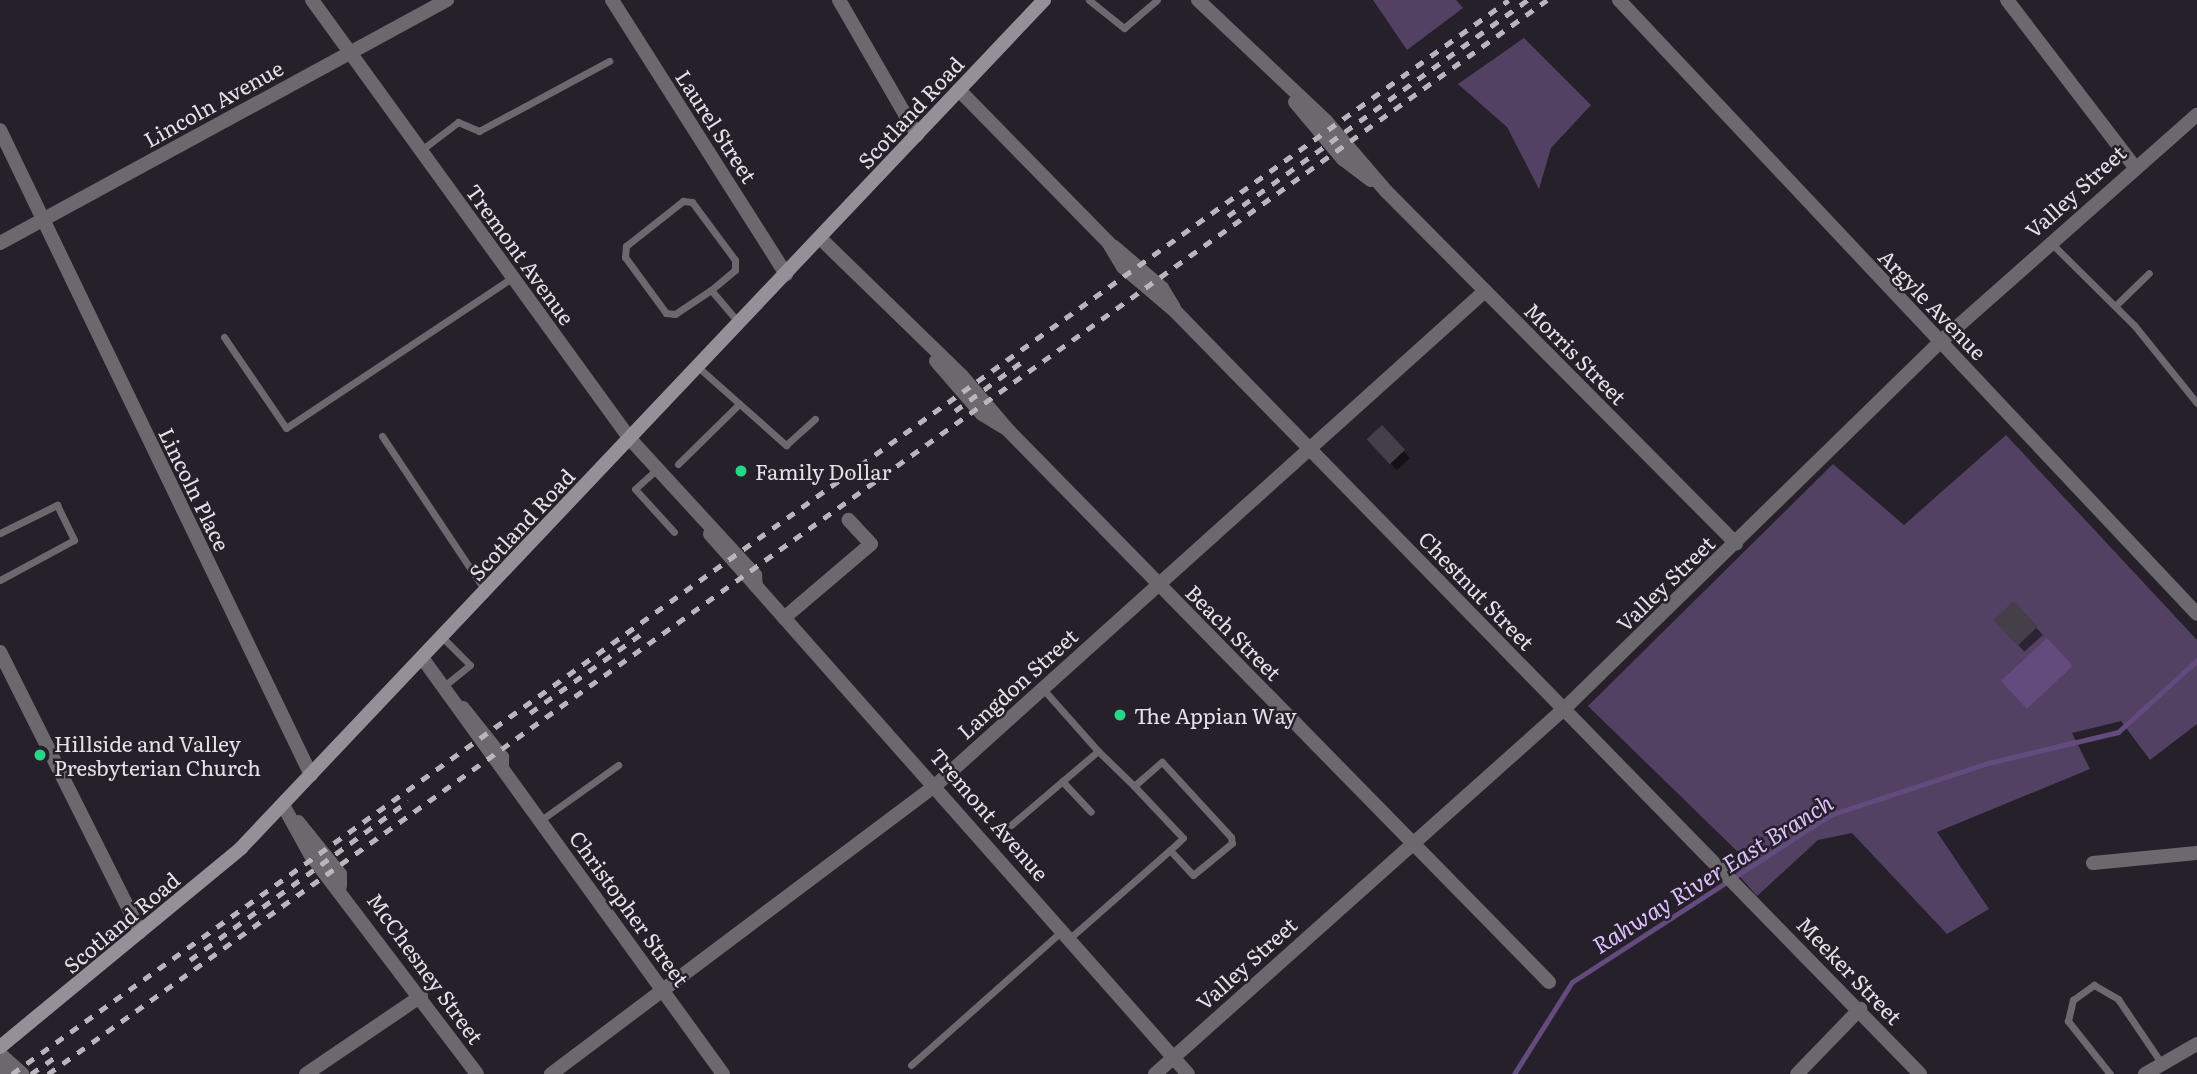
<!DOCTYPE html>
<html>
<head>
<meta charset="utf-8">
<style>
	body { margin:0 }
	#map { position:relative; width:2197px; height:1074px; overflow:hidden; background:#25202a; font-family:Literata,serif }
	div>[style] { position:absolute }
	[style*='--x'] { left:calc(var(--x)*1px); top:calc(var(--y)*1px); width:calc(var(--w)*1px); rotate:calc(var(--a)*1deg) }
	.green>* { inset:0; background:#524163 }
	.water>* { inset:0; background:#644b7d; transform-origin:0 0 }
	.shadow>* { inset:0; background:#0007; transform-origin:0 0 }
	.stream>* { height:5px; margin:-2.5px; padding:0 2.5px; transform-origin:2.5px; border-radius:2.5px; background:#644b7d }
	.building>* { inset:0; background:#443f49; transform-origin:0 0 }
	.service>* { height:7px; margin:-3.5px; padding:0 3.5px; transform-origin:3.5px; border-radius:3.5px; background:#6b696d }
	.minor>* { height:14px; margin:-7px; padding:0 7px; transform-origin:7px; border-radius:7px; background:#6b696d }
	.tertiary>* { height:14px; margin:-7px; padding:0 7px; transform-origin:7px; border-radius:7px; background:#6b696d }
	.secondary>* { height:14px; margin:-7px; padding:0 7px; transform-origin:7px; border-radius:7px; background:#949098 }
	.rail>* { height:5px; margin-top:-2.5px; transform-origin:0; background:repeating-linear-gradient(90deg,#b9b5bc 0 9px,transparent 0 18px) }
	.dots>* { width:19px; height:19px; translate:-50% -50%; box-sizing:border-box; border:4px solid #25202a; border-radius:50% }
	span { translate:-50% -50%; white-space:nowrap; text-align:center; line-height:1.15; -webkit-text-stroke:5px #25202a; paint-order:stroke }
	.street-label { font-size:21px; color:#e4e1e7 }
	.poi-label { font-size:21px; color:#e4e1e7 }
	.left { translate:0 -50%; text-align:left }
	.water-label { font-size:23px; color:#dec0ff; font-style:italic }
</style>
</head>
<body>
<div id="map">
	<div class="green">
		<div style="clip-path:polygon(1373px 0,1456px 0,1463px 8px,1407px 50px)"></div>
		<div style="clip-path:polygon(1524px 38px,1591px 105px,1551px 148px,1539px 189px,1507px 127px,1458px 84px)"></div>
		<div style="clip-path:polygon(2006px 435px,2197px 640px,2197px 724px,2150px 760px,2121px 721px,2072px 733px,2090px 769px,1937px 832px,1989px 909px,1947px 934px,1852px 833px,1818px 840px,1757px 896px,1735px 871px,1741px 855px,1588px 706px,1833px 464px,1904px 525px)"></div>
	</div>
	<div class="water">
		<div style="left:2047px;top:638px;width:38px;height:63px;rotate:47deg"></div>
	</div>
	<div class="shadow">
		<div style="left:1382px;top:428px;width:41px;height:18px;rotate:47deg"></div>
		<div style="left:2014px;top:603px;width:43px;height:25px;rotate:48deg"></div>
	</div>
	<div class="stream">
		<div style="--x:1514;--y:1074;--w:109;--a:-57.8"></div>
		<div style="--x:1572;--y:982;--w:307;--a:-32.9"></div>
		<div style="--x:1830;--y:815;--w:166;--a:-18.2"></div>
		<div style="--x:1988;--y:763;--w:134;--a:-13.4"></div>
		<div style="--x:2118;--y:732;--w:107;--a:-42.3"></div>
	</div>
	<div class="building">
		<div style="left:1382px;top:425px;width:34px;height:21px;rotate:47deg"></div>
		<div style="left:2014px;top:601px;width:35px;height:28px;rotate:47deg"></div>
	</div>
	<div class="service">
		<div style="--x:1089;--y:0;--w:45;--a:38.7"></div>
		<div style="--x:1124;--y:28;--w:43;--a:-40.3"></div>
		<div style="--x:420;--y:151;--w:48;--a:-37.3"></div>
		<div style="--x:458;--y:122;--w:23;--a:23"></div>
		<div style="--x:479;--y:131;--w:148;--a:-28.3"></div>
		<div style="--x:2050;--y:242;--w:118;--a:44.7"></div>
		<div style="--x:2134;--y:325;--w:100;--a:51.1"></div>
		<div style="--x:711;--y:290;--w:43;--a:146.3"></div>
		<div style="--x:675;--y:314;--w:9;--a:-174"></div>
		<div style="--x:666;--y:313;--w:69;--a:-126.2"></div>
		<div style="--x:625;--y:257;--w:11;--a:-85"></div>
		<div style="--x:626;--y:246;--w:73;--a:-38.3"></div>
		<div style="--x:683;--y:201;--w:9;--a:6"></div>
		<div style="--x:692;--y:202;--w:72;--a:53.4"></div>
		<div style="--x:735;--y:260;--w:10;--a:90"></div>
		<div style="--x:735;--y:270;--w:31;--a:140"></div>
		<div style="--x:711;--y:290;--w:43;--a:49.7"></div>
		<div style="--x:2115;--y:306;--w:47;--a:-44.1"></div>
		<div style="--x:224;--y:337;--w:110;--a:55.7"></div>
		<div style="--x:286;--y:428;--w:271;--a:-33.6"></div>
		<div style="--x:698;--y:367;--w:118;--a:41.6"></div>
		<div style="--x:786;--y:445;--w:39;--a:-42"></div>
		<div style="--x:382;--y:436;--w:187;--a:56.3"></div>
		<div style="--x:678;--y:464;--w:86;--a:-44.5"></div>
		<div style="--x:656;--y:470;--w:28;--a:138"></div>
		<div style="--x:635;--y:489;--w:58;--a:47.8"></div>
		<div style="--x:0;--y:533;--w:64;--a:-26.2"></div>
		<div style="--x:57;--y:505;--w:39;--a:64"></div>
		<div style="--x:74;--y:540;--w:84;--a:151.6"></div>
		<div style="--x:443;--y:638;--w:38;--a:45"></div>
		<div style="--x:470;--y:665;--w:35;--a:141"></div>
		<div style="--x:1043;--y:689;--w:83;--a:48.4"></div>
		<div style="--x:1062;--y:781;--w:42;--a:46.9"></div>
		<div style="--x:1134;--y:786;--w:71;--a:46.7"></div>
		<div style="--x:1183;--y:838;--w:18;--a:137"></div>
		<div style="--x:541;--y:820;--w:95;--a:-35.5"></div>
		<div style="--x:1011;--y:825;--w:114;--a:-40.4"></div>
		<div style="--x:1098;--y:751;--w:50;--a:44.2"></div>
		<div style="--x:1134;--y:786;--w:37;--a:-41"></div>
		<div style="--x:1162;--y:762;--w:102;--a:47.4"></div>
		<div style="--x:1231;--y:837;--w:6;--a:81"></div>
		<div style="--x:1232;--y:843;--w:50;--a:140.6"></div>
		<div style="--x:1193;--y:875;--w:34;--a:-133"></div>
		<div style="--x:1170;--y:850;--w:133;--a:138.7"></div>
		<div style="--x:911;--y:1065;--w:203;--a:-41.6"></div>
		<div style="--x:2110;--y:1074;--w:68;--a:-128.4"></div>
		<div style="--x:2068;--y:1021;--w:22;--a:-77"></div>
		<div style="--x:2073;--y:1000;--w:26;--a:-36"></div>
		<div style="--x:2094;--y:985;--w:28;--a:30"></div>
		<div style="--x:2118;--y:999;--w:78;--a:55.9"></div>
	</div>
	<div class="minor">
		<div style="--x:612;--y:0;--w:325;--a:57.6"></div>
		<div style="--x:839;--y:0;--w:156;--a:60"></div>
		<div style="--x:1198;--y:0;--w:176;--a:43.4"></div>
		<div style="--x:1326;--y:121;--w:92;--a:49.4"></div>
		<div style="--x:1386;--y:191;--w:497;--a:45.2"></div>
		<div style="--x:1619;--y:0;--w:843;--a:46.73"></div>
		<div style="--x:2007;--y:0;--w:209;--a:52.6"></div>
		<div style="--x:959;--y:90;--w:213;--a:45.6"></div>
		<div style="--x:1108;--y:242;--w:29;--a:59"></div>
		<div style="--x:1123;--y:267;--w:70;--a:40.3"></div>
		<div style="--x:1176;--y:312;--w:1065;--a:45.68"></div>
		<div style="--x:1295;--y:102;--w:75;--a:49.9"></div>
		<div style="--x:1343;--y:159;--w:35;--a:37"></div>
		<div style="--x:0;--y:130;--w:716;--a:64.26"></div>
		<div style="--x:821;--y:239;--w:197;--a:44.2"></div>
		<div style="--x:962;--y:376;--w:71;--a:49.6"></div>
		<div style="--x:1008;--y:430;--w:773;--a:45.58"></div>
		<div style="--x:0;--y:243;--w:509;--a:-28.53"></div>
		<div style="--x:1113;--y:246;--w:65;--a:40.6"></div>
		<div style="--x:1162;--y:288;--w:23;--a:59"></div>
		<div style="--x:936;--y:361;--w:70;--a:49"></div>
		<div style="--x:982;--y:414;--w:26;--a:31"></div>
		<div style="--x:784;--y:618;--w:114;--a:-40.4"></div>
		<div style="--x:871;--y:544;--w:33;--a:-133"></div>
		<div style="--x:0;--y:652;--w:313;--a:63.4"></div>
		<div style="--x:423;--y:659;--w:512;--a:54.14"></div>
		<div style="--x:463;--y:708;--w:63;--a:51.5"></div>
		<div style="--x:502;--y:757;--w:10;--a:90"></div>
		<div style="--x:283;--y:805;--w:56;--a:61.1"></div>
		<div style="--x:310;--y:854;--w:276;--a:52.8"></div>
		<div style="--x:298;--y:822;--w:67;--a:51.1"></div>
		<div style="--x:340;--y:874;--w:12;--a:90"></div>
		<div style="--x:2093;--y:863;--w:104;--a:-5.5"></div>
		<div style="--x:0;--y:1054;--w:30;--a:42"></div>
		<div style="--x:0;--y:1061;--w:14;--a:65"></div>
		<div style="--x:306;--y:1074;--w:139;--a:-34.1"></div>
		<div style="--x:551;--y:1074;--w:483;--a:-36.9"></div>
		<div style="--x:937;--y:784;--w:737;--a:-41.98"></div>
		<div style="--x:1155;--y:1074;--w:548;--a:-41.75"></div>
		<div style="--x:1564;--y:709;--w:525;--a:-44.31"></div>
		<div style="--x:1940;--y:342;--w:343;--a:-41.5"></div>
		<div style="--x:1797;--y:1074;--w:91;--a:-45.9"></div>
	</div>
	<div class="tertiary">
		<div style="--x:312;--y:0;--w:542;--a:54.08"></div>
		<div style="--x:630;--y:439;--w:185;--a:47.4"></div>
		<div style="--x:755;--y:575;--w:11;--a:85"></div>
		<div style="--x:710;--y:534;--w:721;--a:48.49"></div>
		<div style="--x:2145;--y:1074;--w:60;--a:-30"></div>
	</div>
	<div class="secondary">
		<div style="--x:0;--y:1047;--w:313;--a:-39.5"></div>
		<div style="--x:241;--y:848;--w:1168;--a:-46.56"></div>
	</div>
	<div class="rail">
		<div style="--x:1228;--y:216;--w:370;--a:-35.8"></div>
		<div style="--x:955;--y:411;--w:84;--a:-36.3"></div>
		<div style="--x:530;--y:713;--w:136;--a:-35.4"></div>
		<div style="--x:190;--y:960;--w:270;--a:-36.1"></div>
		<div style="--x:12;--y:1074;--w:1842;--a:-35.66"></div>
		<div style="--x:31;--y:1074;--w:28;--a:-35"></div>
		<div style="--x:48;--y:1074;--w:1844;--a:-35.62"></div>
	</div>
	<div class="dots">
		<div style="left:741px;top:471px;background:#25d886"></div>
		<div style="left:1120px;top:715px;background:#25d886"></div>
		<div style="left:40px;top:755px;background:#25d886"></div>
	</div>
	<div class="street-label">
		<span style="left:213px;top:103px;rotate:-29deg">Lincoln Avenue</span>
		<span style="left:910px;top:112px;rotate:-47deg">Scotland Road</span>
		<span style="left:717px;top:126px;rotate:57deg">Laurel Street</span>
		<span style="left:2075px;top:191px;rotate:-42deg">Valley Street</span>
		<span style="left:521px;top:254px;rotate:54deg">Tremont Avenue</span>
		<span style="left:1933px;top:304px;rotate:46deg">Argyle Avenue</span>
		<span style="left:1576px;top:353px;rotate:45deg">Morris Street</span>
		<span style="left:195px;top:489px;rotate:64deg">Lincoln Place</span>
		<span style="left:521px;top:524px;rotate:-47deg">Scotland Road</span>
		<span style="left:1665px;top:583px;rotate:-44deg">Valley Street</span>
		<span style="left:1477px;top:590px;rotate:46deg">Chestnut Street</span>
		<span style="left:1234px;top:632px;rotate:45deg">Beach Street</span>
		<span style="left:1017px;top:683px;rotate:-42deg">Langdon Street</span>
		<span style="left:990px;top:814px;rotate:49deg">Tremont Avenue</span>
		<span style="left:630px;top:908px;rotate:54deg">Christopher Street</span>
		<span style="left:121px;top:922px;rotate:-40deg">Scotland Road</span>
		<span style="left:1246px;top:963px;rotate:-42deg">Valley Street</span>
		<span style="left:426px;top:968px;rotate:54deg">McChesney Street</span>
		<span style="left:1850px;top:970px;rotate:46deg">Meeker Street</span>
	</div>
	<div class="poi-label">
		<span class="left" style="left:755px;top:471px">Family Dollar</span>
		<span class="left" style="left:1134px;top:715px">The Appian Way</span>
		<span class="left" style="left:54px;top:755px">Hillside and Valley<br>Presbyterian Church</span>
	</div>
	<div class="water-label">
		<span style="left:1712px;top:873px;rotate:-32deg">Rahway River East Branch</span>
	</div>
</div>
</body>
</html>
